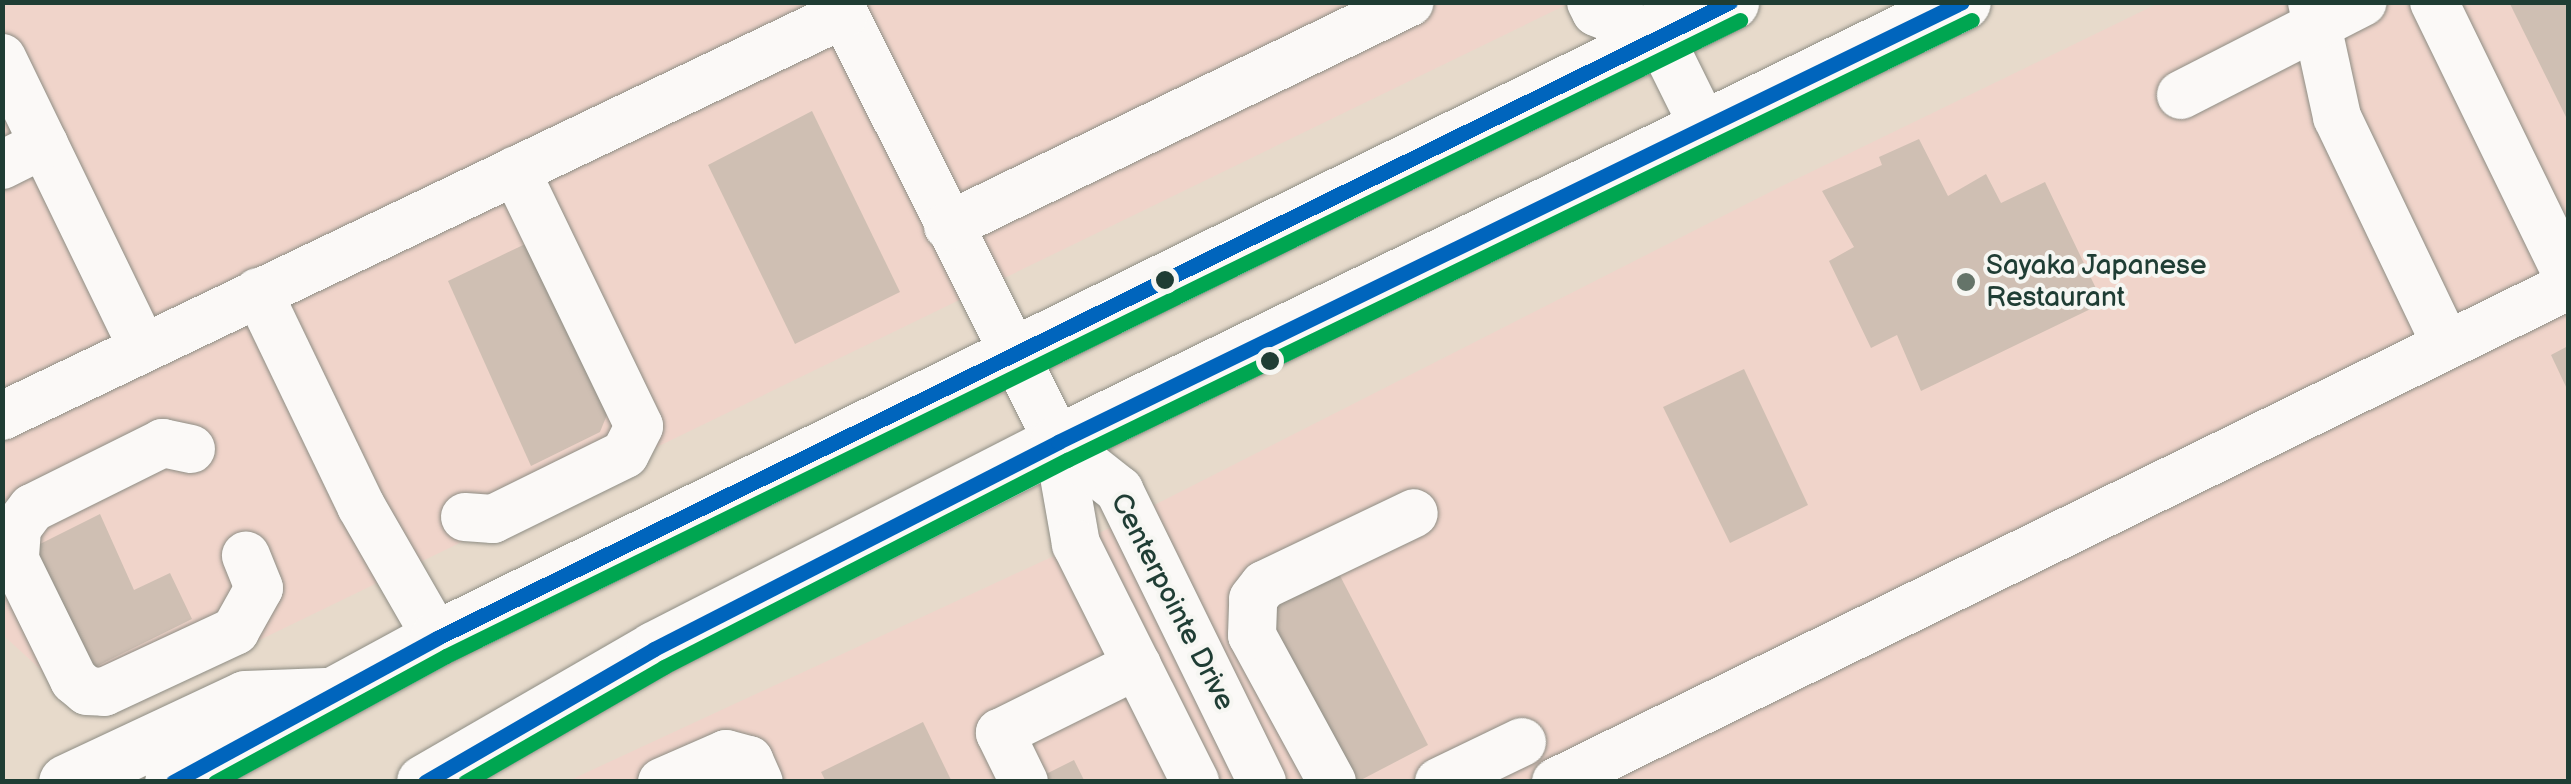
<!DOCTYPE html>
<html>
<head>
<meta charset="utf-8">
<style>
  body { margin:0 }
  #map { position:relative; width:2571px; height:784px; overflow:hidden; background:#e7dacb; font-family:"Balsamiq Sans",sans-serif }
  div>[style] { position:absolute }
  .built>* { inset:0; background:#f0d4ca }
  .building>* { inset:0; background:#cfbfb3 }
  .roads { filter:drop-shadow(0 0 2px #8e8d84) drop-shadow(0 0 2px #8e8d84) }
  .minor>* { height:48px; margin:-24px; padding:0 24px; transform-origin:24px; border-radius:24px; background:#fbf9f7 }
  .major>* { height:55px; margin:-27.5px; padding:0 27.5px; transform-origin:27.5px; border-radius:27.5px; background:#fbf9f7 }
  .bus-1>* { height:15px; margin:-7.5px; padding:0 7.5px; transform-origin:7.5px; border-radius:7.5px; background:#0065bd }
  .bus-2>* { height:15px; margin:-7.5px; padding:0 7.5px; transform-origin:7.5px; border-radius:7.5px; background:#00a651 }
  .dots>* { width:28px; height:28px; translate:-50% -50%; box-sizing:border-box; border:5px solid #f6f6f2; border-radius:50% }
  span { translate:-50% -50%; white-space:nowrap; text-align:center; line-height:1.15; -webkit-text-stroke:8px #f6f6f2; paint-order:stroke }
  .poi-label { font-size:28px; color:#1f3d34 }
  .left { translate:0 -50%; text-align:left }
  .street-label { font-size:28px; color:#1f3d34 }
  .frame { position:absolute; inset:0; border:5px solid #1f3d34; pointer-events:none }
</style>
</head>
<body>
<div id="map">
  <div class="built">
    <div style="clip-path:polygon(2px 3px,1570px 3px,120px 708px,85px 710px,3px 635px)"></div>
    <div style="clip-path:polygon(2159px 3px,2568px 3px,2568px 781px,566px 782px,1056px 555px,1780px 187px)"></div>
  </div>
  <div class="building">
    <div style="clip-path:polygon(2509px 2px,2568px 2px,2568px 121px)"></div>
    <div style="clip-path:polygon(812px 111px,900px 292px,795px 344px,708px 165px)"></div>
    <div style="clip-path:polygon(1919px 139px,1948px 196px,1986px 174px,2001px 203px,2045px 182px,2103px 303px,1921px 391px,1897px 335px,1871px 348px,1829px 261px,1854px 247px,1822px 191px,1882px 165px,1879px 157px)"></div>
    <div style="clip-path:polygon(542px 236px,617px 390px,600px 432px,531px 466px,448px 281px)"></div>
    <div style="clip-path:polygon(2568px 346px,2568px 391px,2551px 355px)"></div>
    <div style="clip-path:polygon(1744px 369px,1808px 505px,1730px 543px,1663px 407px)"></div>
    <div style="clip-path:polygon(100px 514px,134px 590px,170px 573px,192px 619px,87px 671px,30px 549px)"></div>
    <div style="clip-path:polygon(1337px 570px,1428px 745px,1357px 782px,1346px 782px,1259px 610px)"></div>
    <div style="clip-path:polygon(923px 722px,952px 782px,826px 782px,821px 772px)"></div>
    <div style="clip-path:polygon(1074px 760px,1085px 782px,1030px 782px)"></div>
  </div>
  <div class="roads">
    <div class="minor">
      <div style="left:838px;top:2px;width:492px;rotate:63.4deg"></div>
      <div style="left:1058px;top:442px;width:104px;rotate:80deg"></div>
      <div style="left:1076px;top:544px;width:266px;rotate:63.4deg"></div>
      <div style="left:1591px;top:2px;width:11px;rotate:63deg"></div>
      <div style="left:1596px;top:12px;width:69px;rotate:22.1deg"></div>
      <div style="left:1669px;top:2px;width:37px;rotate:104deg"></div>
      <div style="left:1660px;top:38px;width:104px;rotate:63.7deg"></div>
      <div style="left:2312px;top:2px;width:118px;rotate:77.7deg"></div>
      <div style="left:2337px;top:117px;width:253px;rotate:64.4deg"></div>
      <div style="left:2434px;top:2px;width:306px;rotate:64deg"></div>
      <div style="left:2px;top:58px;width:322px;rotate:64.1deg"></div>
      <div style="left:2181px;top:95px;width:204px;rotate:-27.1deg"></div>
      <div style="left:2px;top:165px;width:47px;rotate:-26.6deg"></div>
      <div style="left:948px;top:226px;width:513px;rotate:-25.87deg"></div>
      <div style="left:258px;top:292px;width:237px;rotate:64.3deg"></div>
      <div style="left:361px;top:506px;width:152px;rotate:60.1deg"></div>
      <div style="left:2px;top:416px;width:933px;rotate:-25.52deg"></div>
      <div style="left:1058px;top:442px;width:78px;rotate:38.2deg"></div>
      <div style="left:1119px;top:490px;width:325px;rotate:63.9deg"></div>
      <div style="left:191px;top:449px;width:29px;rotate:-168deg"></div>
      <div style="left:163px;top:443px;width:146px;rotate:153.6deg"></div>
      <div style="left:32px;top:508px;width:25px;rotate:127deg"></div>
      <div style="left:17px;top:528px;width:32px;rotate:94deg"></div>
      <div style="left:15px;top:560px;width:134px;rotate:63.8deg"></div>
      <div style="left:74px;top:680px;width:17px;rotate:40deg"></div>
      <div style="left:87px;top:691px;width:17px;rotate:3deg"></div>
      <div style="left:104px;top:692px;width:145px;rotate:-25deg"></div>
      <div style="left:235px;top:631px;width:49px;rotate:-60.8deg"></div>
      <div style="left:259px;top:588px;width:35px;rotate:-112deg"></div>
      <div style="left:465px;top:517px;width:28px;rotate:4deg"></div>
      <div style="left:493px;top:519px;width:147px;rotate:-26.2deg"></div>
      <div style="left:625px;top:454px;width:31px;rotate:-63deg"></div>
      <div style="left:639px;top:426px;width:284px;rotate:-115.8deg"></div>
      <div style="left:662px;top:782px;width:70px;rotate:-23.6deg"></div>
      <div style="left:726px;top:754px;width:24px;rotate:15deg"></div>
      <div style="left:749px;top:760px;width:24px;rotate:66deg"></div>
      <div style="left:1024px;top:782px;width:55px;rotate:-116.1deg"></div>
      <div style="left:1000px;top:733px;width:153px;rotate:-26.4deg"></div>
      <div style="left:1332px;top:782px;width:167px;rotate:-118.6deg"></div>
      <div style="left:1252px;top:635px;width:36px;rotate:-88deg"></div>
      <div style="left:1253px;top:599px;width:18px;rotate:-52deg"></div>
      <div style="left:1264px;top:585px;width:166px;rotate:-25.6deg"></div>
      <div style="left:1439px;top:782px;width:92px;rotate:-25.7deg"></div>
      <div style="left:1556px;top:782px;width:1127px;rotate:-26.11deg"></div>
    </div>
    <div class="major">
      <div style="left:66px;top:782px;width:198px;rotate:-25.1deg"></div>
      <div style="left:245px;top:698px;width:80px;rotate:-2.1deg"></div>
      <div style="left:172px;top:782px;width:302px;rotate:-28.5deg"></div>
      <div style="left:437px;top:638px;width:1442px;rotate:-26.17deg"></div>
      <div style="left:424px;top:782px;width:266px;rotate:-30deg"></div>
      <div style="left:654px;top:649px;width:454px;rotate:-27.1deg"></div>
      <div style="left:1058px;top:442px;width:1006px;rotate:-25.93deg"></div>
    </div>
  </div>
  <div class="bus-1">
    <div style="left:173px;top:782px;width:301px;rotate:-28.6deg"></div>
    <div style="left:437px;top:638px;width:1441px;rotate:-26.19deg"></div>
    <div style="left:425px;top:782px;width:265px;rotate:-30.1deg"></div>
    <div style="left:654px;top:649px;width:454px;rotate:-27.1deg"></div>
    <div style="left:1058px;top:442px;width:1005px;rotate:-25.95deg"></div>
  </div>
  <div class="bus-2">
    <div style="left:215px;top:782px;width:263px;rotate:-28.6deg"></div>
    <div style="left:446px;top:656px;width:1442px;rotate:-26.17deg"></div>
    <div style="left:465px;top:782px;width:230px;rotate:-30deg"></div>
    <div style="left:664px;top:667px;width:453px;rotate:-27.2deg"></div>
    <div style="left:1067px;top:460px;width:1006px;rotate:-25.93deg"></div>
  </div>
  <div class="dots">
    <div style="left:1165px;top:280px;background:#1f3d34"></div>
    <div style="left:1966px;top:282px;background:#657469"></div>
    <div style="left:1270px;top:361px;background:#1f3d34"></div>
  </div>
  <div class="poi-label">
    <span class="left" style="left:1986px;top:282px">Sayaka Japanese<br>Restaurant</span>
  </div>
  <div class="street-label">
    <span style="left:1172px;top:602px;rotate:63deg">Centerpointe Drive</span>
  </div>
  <div class="frame"></div>
</div>
</body>
</html>
